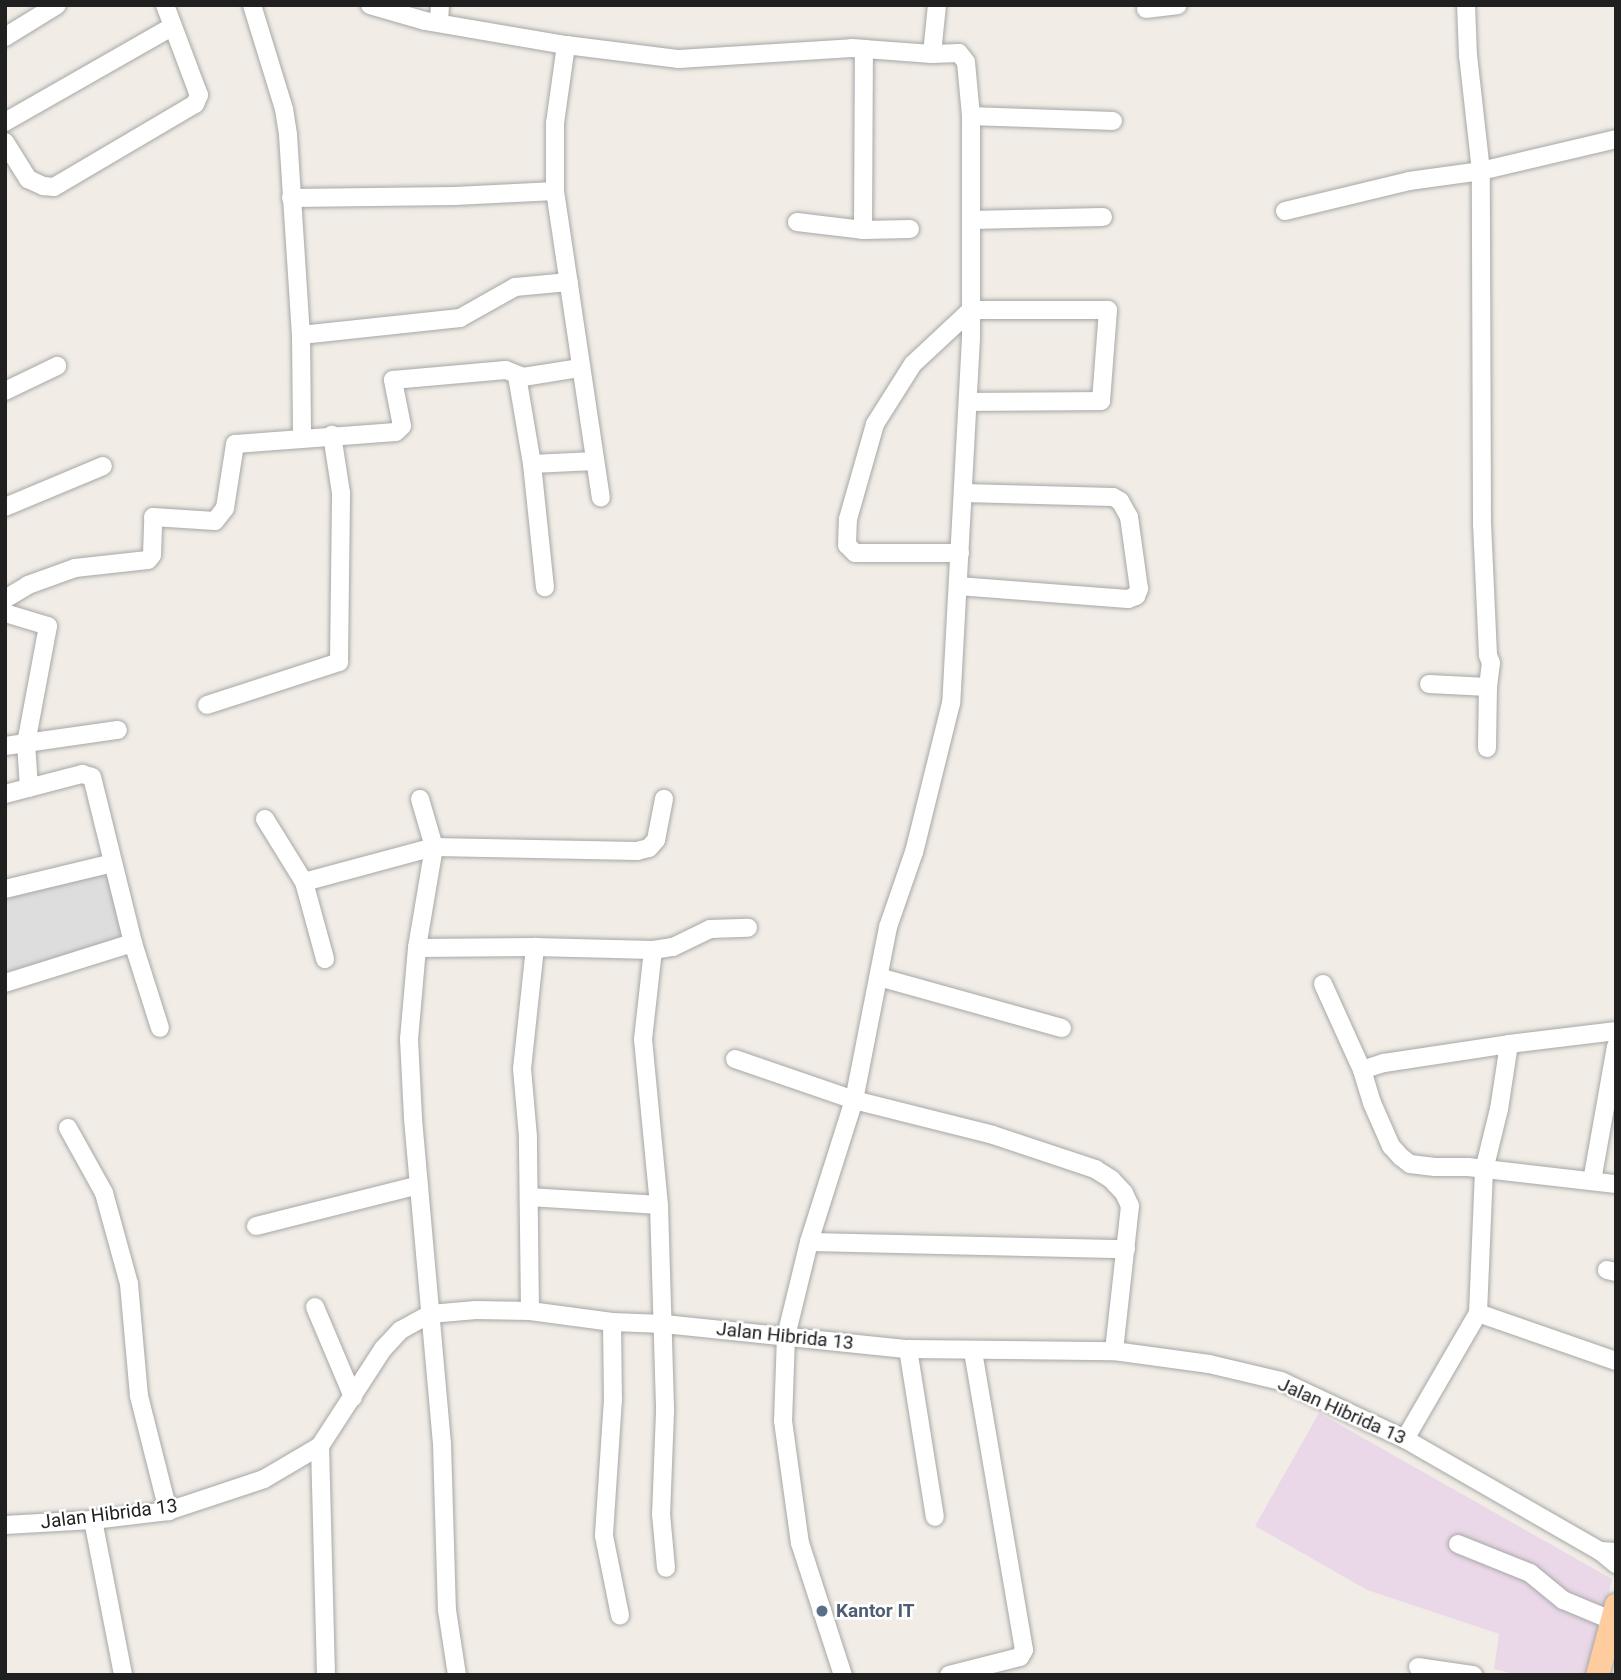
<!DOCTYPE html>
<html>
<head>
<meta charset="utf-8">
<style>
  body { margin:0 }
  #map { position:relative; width:1621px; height:1680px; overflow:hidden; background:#f1ede6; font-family:Roboto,sans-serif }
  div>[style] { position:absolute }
  .residential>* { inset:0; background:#dedddd }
  .industrial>* { inset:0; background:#ead8e8 }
  .roads { filter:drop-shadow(0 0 2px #a7a7a7) drop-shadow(0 0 2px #a7a7a7) }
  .minor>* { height:18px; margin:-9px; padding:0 9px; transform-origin:9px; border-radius:9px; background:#fff }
  .major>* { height:23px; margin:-11.5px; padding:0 11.5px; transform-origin:11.5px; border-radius:11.5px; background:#ffcd9d }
  .dots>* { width:19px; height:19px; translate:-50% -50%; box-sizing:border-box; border:4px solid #fff; border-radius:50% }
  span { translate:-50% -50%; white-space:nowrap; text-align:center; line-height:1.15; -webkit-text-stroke:5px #fff; paint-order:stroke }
  .street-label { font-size:19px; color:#202020 }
  .service-label { font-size:19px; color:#4e5e75; font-weight:700 }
  .left { translate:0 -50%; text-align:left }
  .frame { position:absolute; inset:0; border:7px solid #202020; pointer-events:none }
</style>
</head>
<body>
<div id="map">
  <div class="residential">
    <div style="clip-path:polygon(110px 874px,126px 941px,5px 972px,5px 896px)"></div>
  </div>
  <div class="industrial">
    <div style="clip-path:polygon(1319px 1413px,1612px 1579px,1590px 1675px,1519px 1675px,1494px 1669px,1499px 1634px,1367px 1590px,1255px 1526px)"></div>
  </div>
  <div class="roads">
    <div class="minor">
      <div style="left:252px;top:5px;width:109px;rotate:72.9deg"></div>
      <div style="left:284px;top:109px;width:26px;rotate:81deg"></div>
      <div style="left:288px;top:135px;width:200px;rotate:86.3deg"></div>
      <div style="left:301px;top:335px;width:102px;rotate:89.4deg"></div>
      <div style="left:370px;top:5px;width:57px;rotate:16.2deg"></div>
      <div style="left:425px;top:21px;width:143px;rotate:9.7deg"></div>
      <div style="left:566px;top:45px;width:114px;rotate:7.1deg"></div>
      <div style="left:679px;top:59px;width:173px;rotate:-3.6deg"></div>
      <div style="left:852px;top:48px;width:80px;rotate:4.3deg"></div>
      <div style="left:932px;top:54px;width:27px;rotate:-2deg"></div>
      <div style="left:959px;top:53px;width:11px;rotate:52deg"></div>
      <div style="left:966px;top:62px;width:54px;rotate:84.7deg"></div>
      <div style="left:971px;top:116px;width:222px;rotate:90deg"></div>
      <div style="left:971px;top:338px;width:366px;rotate:93.1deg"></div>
      <div style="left:951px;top:703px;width:154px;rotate:103.9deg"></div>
      <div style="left:914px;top:852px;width:79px;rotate:109.1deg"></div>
      <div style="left:888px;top:927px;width:176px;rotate:101.1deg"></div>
      <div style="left:854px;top:1100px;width:149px;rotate:107.6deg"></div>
      <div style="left:809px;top:1242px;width:97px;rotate:103.7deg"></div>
      <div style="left:786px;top:1336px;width:85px;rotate:92deg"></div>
      <div style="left:783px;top:1421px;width:123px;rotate:82.1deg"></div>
      <div style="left:800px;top:1543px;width:139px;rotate:72deg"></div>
      <div style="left:1146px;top:9px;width:32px;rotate:-7deg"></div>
      <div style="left:439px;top:23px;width:18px;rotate:-87deg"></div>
      <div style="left:5px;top:37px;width:61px;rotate:-31.6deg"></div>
      <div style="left:566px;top:45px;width:79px;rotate:98deg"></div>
      <div style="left:555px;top:123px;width:68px;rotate:90deg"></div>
      <div style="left:555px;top:191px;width:310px;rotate:81.5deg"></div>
      <div style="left:932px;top:54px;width:49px;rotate:-84.2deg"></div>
      <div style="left:971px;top:116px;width:142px;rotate:2deg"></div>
      <div style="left:5px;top:122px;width:193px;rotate:-29.7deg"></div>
      <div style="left:5px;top:142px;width:44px;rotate:58.1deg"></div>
      <div style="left:28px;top:179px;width:17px;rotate:25deg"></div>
      <div style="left:43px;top:186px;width:11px;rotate:5deg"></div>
      <div style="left:54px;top:187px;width:164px;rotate:-30.5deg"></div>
      <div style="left:195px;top:104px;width:10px;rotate:-66deg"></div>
      <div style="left:199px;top:95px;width:5px;rotate:-112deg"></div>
      <div style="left:197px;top:90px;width:91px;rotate:-110.6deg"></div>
      <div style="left:291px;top:198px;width:164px;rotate:-0.7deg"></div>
      <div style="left:455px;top:196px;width:100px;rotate:-2.9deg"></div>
      <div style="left:1285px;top:211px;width:128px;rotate:-13.6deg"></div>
      <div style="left:1409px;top:181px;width:73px;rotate:-7.9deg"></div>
      <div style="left:1481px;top:171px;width:139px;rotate:-13.3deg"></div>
      <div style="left:971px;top:220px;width:132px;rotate:-1.3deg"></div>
      <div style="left:797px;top:222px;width:66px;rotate:6.9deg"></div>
      <div style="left:863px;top:230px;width:47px;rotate:-1.2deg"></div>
      <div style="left:863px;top:230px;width:181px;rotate:-89.7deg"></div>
      <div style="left:301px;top:335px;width:160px;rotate:-6.1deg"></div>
      <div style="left:460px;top:318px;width:63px;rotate:-29.4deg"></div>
      <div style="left:515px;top:287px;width:54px;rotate:-5.3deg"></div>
      <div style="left:517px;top:376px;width:89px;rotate:80.3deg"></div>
      <div style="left:532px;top:464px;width:124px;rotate:84deg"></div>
      <div style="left:5px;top:391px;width:58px;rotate:-25.7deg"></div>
      <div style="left:532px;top:464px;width:63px;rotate:-2.7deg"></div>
      <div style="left:5px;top:507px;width:106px;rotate:-22.7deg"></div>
      <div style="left:960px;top:553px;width:105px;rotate:180deg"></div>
      <div style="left:855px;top:553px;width:11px;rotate:-135deg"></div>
      <div style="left:847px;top:545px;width:26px;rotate:-88deg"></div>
      <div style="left:848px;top:519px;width:99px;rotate:-74.1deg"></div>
      <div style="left:875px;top:424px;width:71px;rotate:-57.7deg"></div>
      <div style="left:913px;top:364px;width:79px;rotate:-43deg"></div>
      <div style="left:971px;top:310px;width:137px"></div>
      <div style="left:1108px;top:310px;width:91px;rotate:94.4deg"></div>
      <div style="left:1101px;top:401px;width:133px;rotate:179.6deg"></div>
      <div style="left:958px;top:586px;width:170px;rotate:4.4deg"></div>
      <div style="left:1128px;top:599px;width:9px;rotate:-21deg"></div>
      <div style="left:1136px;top:596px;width:8px;rotate:-67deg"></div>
      <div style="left:1139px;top:589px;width:73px;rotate:-97.9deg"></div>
      <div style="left:1129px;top:517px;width:18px;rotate:-119deg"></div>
      <div style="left:1120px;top:501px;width:8px;rotate:-150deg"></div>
      <div style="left:1113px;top:497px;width:150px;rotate:-178.5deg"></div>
      <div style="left:5px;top:599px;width:27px;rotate:-31deg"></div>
      <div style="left:28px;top:585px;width:50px;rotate:-19.9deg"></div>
      <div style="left:75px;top:568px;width:73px;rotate:-6.3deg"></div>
      <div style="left:148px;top:560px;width:6px;rotate:-51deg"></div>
      <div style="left:152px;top:555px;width:38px;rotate:-88deg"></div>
      <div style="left:153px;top:517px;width:62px;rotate:3.7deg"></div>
      <div style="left:215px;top:521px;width:16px;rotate:-52deg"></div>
      <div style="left:225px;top:508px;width:65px;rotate:-81.1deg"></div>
      <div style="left:235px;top:444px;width:161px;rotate:-4.3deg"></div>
      <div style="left:396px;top:432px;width:8px;rotate:-45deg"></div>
      <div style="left:402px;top:426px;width:47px;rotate:-101.1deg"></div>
      <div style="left:393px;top:380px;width:113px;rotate:-5.1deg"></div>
      <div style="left:506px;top:370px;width:18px;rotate:22deg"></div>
      <div style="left:523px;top:377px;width:58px;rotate:-9deg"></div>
      <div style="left:5px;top:613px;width:45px;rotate:16.8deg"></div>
      <div style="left:48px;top:626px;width:119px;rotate:100.6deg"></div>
      <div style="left:26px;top:743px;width:45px;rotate:86.2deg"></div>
      <div style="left:1429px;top:684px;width:59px;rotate:2.9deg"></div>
      <div style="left:1488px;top:687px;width:24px;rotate:-83deg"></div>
      <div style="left:1491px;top:663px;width:9px;rotate:-111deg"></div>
      <div style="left:1488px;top:655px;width:130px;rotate:-92.6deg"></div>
      <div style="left:1482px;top:525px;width:354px;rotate:-90.2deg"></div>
      <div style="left:1481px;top:171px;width:116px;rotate:-96.4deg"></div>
      <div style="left:1468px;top:56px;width:51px;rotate:-92.2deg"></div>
      <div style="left:207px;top:705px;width:139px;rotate:-18deg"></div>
      <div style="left:339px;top:662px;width:169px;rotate:-89.3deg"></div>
      <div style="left:341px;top:493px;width:59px;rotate:-98.8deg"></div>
      <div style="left:5px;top:746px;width:114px;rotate:-8.1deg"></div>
      <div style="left:1487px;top:748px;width:61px;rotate:-89.1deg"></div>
      <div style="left:5px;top:794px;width:80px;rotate:-14.6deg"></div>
      <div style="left:82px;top:774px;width:10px;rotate:17deg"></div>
      <div style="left:92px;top:777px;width:171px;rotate:76.1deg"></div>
      <div style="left:420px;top:799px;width:50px;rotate:73.7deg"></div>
      <div style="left:434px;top:847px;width:102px;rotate:99.6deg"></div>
      <div style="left:417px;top:948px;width:91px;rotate:95deg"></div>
      <div style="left:409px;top:1039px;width:80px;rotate:87.1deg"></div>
      <div style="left:413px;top:1119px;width:326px;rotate:84.9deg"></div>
      <div style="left:442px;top:1444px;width:166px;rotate:88.3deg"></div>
      <div style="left:447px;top:1610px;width:66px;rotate:81.3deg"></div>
      <div style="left:265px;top:819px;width:74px;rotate:58.2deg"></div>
      <div style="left:304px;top:882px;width:80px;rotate:74.7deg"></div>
      <div style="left:304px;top:882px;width:135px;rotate:-15.1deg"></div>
      <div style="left:434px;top:847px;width:203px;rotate:1.1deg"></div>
      <div style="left:637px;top:851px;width:12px;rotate:-14deg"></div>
      <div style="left:649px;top:848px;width:11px;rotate:-49deg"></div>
      <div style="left:656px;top:840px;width:42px;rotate:-79deg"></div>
      <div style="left:5px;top:889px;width:111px;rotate:-13.5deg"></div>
      <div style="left:417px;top:948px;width:118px;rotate:-0.5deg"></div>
      <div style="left:535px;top:947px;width:118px;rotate:1.5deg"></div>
      <div style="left:653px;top:950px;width:20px;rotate:-9deg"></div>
      <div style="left:673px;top:947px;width:41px;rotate:-25.9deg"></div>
      <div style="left:710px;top:929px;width:38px;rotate:-2deg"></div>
      <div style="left:653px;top:950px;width:90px;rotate:96.4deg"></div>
      <div style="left:643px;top:1039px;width:167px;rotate:84.5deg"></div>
      <div style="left:659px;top:1205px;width:207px;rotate:88.3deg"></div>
      <div style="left:665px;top:1412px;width:102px;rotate:92.2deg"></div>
      <div style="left:661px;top:1514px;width:54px;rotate:84.7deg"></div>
      <div style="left:879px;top:977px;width:190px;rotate:15.6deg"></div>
      <div style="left:5px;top:983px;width:134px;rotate:-17.4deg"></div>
      <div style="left:133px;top:943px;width:89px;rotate:72.4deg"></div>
      <div style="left:1323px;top:984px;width:94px;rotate:65.6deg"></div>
      <div style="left:1362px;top:1070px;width:34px;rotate:73deg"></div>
      <div style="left:1372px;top:1103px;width:47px;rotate:66.2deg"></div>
      <div style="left:1391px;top:1146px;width:15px;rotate:48deg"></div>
      <div style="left:1401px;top:1157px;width:11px;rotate:38deg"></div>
      <div style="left:1410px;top:1164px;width:25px;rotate:7deg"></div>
      <div style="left:1435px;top:1167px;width:33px"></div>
      <div style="left:1468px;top:1167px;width:149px;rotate:6.6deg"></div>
      <div style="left:1509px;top:1044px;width:66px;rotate:98.7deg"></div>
      <div style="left:1499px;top:1109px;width:63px;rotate:103.8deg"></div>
      <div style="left:1484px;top:1170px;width:143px;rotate:92.4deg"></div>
      <div style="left:1478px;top:1313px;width:146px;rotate:19.2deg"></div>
      <div style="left:735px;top:1059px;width:126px;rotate:19deg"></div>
      <div style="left:854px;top:1100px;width:143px;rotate:14.1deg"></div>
      <div style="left:993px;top:1135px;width:108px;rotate:18.4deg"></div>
      <div style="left:1095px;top:1169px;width:19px;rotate:32deg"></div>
      <div style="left:1111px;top:1179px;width:19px;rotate:47deg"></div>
      <div style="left:1124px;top:1193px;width:14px;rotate:65deg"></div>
      <div style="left:1130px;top:1206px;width:146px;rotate:96.3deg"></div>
      <div style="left:1362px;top:1070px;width:23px;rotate:-18deg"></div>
      <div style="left:1384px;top:1063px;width:126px;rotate:-8.6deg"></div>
      <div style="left:1509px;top:1044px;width:108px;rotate:-6.9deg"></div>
      <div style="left:68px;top:1128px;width:74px;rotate:61deg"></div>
      <div style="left:104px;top:1193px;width:94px;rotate:74.6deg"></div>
      <div style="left:129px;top:1284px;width:112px;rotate:84.9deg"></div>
      <div style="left:139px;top:1396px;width:119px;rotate:75.8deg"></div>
      <div style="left:1592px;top:1181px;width:137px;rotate:-79.9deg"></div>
      <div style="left:529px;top:1197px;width:130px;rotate:3.5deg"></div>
      <div style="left:256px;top:1226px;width:168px;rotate:-14.1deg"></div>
      <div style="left:809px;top:1242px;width:317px;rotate:1.3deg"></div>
      <div style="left:1607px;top:1270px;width:9px;rotate:13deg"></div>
      <div style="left:315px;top:1307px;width:98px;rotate:67.1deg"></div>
      <div style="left:530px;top:1311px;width:174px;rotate:-90.7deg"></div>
      <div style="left:528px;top:1137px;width:68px;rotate:-95deg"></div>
      <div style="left:522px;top:1069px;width:123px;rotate:-83.9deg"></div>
      <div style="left:612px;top:1322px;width:77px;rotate:89.3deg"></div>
      <div style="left:613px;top:1399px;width:137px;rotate:93.8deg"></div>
      <div style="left:604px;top:1536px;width:81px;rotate:78.6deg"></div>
      <div style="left:908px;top:1349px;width:170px;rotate:80.9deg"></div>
      <div style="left:1405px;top:1439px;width:146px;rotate:-59.9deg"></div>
      <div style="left:320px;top:1446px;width:229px;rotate:88.5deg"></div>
      <div style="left:93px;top:1520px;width:158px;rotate:79deg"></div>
      <div style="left:5px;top:1525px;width:88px;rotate:-3.3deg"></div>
      <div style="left:93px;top:1520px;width:76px;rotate:-6.8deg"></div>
      <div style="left:168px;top:1511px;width:101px;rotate:-18.4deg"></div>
      <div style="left:264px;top:1479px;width:65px;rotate:-30.5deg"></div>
      <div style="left:320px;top:1446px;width:116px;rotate:-57deg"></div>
      <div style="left:383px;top:1349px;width:26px;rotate:-47deg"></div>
      <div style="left:401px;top:1330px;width:33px;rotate:-29deg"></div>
      <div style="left:430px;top:1314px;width:46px;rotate:-5deg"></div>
      <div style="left:476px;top:1310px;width:54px;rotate:1.1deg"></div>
      <div style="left:530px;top:1311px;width:83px;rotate:7.6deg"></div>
      <div style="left:612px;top:1322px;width:52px;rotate:2.2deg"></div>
      <div style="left:664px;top:1324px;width:245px;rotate:5.9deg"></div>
      <div style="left:908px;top:1349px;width:206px;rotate:0.6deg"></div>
      <div style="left:1114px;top:1351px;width:96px;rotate:7.8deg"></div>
      <div style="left:1209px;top:1364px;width:74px;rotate:13.3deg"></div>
      <div style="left:1281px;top:1381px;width:137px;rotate:25.1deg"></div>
      <div style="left:1405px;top:1439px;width:225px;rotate:29.9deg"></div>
      <div style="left:1458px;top:1544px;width:78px;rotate:21.9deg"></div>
      <div style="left:1530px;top:1573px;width:43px;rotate:39.3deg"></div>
      <div style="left:1563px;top:1600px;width:52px;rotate:22.6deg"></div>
      <div style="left:1616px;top:1552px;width:16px;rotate:-176deg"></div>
      <div style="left:1600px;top:1551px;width:21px;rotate:39deg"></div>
      <div style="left:1418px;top:1667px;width:56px;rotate:8.3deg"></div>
      <div style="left:949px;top:1675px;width:73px;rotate:-14.2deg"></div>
      <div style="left:1020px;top:1657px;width:8px;rotate:-60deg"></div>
      <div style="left:1024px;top:1650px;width:303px;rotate:-99.7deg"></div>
    </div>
    <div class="major">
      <div style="left:1597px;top:1675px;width:73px;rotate:-75deg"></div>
    </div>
  </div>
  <div class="dots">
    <div style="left:822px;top:1611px;background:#5c6f8a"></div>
  </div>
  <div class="street-label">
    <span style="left:785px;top:1336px;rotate:6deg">Jalan Hibrida 13</span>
    <span style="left:1342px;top:1411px;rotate:24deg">Jalan Hibrida 13</span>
    <span style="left:109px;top:1514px;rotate:-7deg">Jalan Hibrida 13</span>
  </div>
  <div class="service-label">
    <span class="left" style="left:836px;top:1611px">Kantor IT</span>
  </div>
  <div class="frame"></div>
</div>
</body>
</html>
